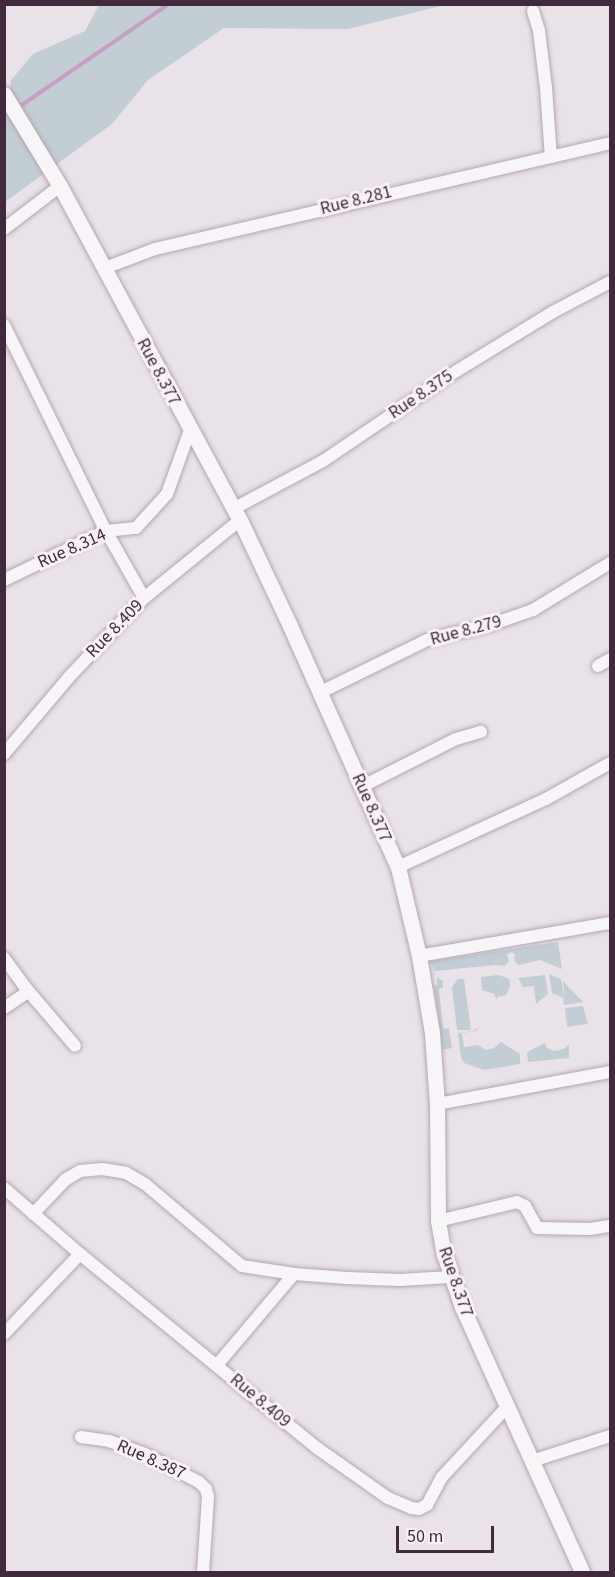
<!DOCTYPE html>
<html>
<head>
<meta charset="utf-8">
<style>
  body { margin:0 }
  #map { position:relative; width:615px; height:1577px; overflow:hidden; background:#eae2e9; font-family:"Source Sans 3",sans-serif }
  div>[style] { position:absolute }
  .green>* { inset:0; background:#c3ced4 }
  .stream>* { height:4px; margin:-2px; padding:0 2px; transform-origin:2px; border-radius:2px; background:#c99ec5 }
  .roads { filter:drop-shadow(0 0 2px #b4a7b2) drop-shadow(0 0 2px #b4a7b2) }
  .minor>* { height:12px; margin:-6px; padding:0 6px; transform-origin:6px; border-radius:6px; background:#f8f5f8 }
  .tertiary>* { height:15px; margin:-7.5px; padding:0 7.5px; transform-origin:7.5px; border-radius:7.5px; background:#f8f5f8 }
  span { translate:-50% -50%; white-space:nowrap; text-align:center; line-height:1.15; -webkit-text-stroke:6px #f8f2f7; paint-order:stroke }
  .street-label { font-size:18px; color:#422a3d }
  .frame { position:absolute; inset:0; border:6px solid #422a3d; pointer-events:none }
  .scale { position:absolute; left:396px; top:1526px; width:98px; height:27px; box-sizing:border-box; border:3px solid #422a3d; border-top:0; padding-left:8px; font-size:18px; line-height:21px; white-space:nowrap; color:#422a3d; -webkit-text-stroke:4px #f8f2f7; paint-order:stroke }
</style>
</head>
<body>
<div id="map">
  <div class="green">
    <div style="clip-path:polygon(99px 5px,445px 5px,348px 29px,224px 28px,148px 80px,112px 124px,5px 202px,5px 98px,10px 94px,11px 80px,33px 54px,85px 31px)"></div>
    <div style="clip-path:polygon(558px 942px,562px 969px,540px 960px,518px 965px,514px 960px,515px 954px,511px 952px,507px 955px,509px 961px,505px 966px,495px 965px,435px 971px,432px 965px,431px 961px)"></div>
    <div style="clip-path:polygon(549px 974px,561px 979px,565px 1001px,563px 981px,583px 1002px,564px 1005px,563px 998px,552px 993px)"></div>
    <div style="clip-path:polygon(499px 975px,509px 979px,510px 986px,506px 995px,497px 997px,497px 1000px,494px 994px,482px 990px,481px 977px)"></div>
    <div style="clip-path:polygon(545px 975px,548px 994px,536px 1004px,534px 986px,523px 987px,518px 978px)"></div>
    <div style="clip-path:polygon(437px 977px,443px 981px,443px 988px,439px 989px,443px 1029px,449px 1028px,452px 1048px,443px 1050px,434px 986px,437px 985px)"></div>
    <div style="clip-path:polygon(458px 979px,464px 979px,471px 1030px,457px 1030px,452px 987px)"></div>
    <div style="clip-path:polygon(583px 1006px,588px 1024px,567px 1027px,565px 1008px)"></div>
    <div style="clip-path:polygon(481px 1026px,476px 1031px,462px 1033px,464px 1047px,478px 1045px,486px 1050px,494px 1048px,501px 1042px,520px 1054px,520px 1064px,484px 1070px,464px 1063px,461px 1058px,458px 1033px,473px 1031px)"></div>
    <div style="clip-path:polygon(545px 1043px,547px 1048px,554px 1051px,564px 1049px,569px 1044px,569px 1058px,528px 1062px,527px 1052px)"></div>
  </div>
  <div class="stream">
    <div style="left:16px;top:109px;width:186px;rotate:-34.5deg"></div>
  </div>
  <div class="roads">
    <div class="minor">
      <div style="left:533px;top:11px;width:21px;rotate:73deg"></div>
      <div style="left:539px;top:31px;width:57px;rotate:83deg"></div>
      <div style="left:546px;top:88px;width:69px;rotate:85.9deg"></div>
      <div style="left:4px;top:229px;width:71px;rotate:-37.5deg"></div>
      <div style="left:105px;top:268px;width:53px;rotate:-20.8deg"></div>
      <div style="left:155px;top:249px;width:467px;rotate:-13.1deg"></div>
      <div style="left:4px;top:325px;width:230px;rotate:63.7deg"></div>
      <div style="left:106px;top:531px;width:77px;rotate:60.4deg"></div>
      <div style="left:233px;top:509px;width:102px;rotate:-28.1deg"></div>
      <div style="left:323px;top:461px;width:153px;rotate:-34.1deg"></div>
      <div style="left:450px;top:375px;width:121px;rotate:-31.5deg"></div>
      <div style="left:553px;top:312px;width:64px;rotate:-27.8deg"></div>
      <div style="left:4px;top:580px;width:113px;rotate:-25.7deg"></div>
      <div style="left:106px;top:531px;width:30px;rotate:-6deg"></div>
      <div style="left:136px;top:528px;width:46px;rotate:-47.6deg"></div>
      <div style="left:167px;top:494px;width:68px;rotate:-70.2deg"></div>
      <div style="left:598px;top:666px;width:14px;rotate:-30deg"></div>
      <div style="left:319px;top:693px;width:120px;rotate:-26.1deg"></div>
      <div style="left:427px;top:640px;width:65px;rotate:-13.4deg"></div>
      <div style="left:490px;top:625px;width:46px;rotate:-19.2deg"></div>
      <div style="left:533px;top:610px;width:90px;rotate:-31.4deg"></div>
      <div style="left:4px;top:754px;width:101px;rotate:-49.8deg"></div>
      <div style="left:69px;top:677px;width:109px;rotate:-46.5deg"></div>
      <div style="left:144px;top:598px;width:124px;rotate:-39.1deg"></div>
      <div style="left:361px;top:787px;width:106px;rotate:-26.8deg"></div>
      <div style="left:456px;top:739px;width:26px;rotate:-16deg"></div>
      <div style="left:398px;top:867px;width:163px;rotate:-24.7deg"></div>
      <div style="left:546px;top:799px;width:73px;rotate:-29.4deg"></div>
      <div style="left:419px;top:956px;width:194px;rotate:-9.8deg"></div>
      <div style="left:4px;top:958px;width:36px;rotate:54deg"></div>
      <div style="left:25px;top:987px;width:77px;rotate:49.7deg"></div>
      <div style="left:4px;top:1008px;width:29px;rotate:-34deg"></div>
      <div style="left:437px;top:1104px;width:176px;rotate:-10.5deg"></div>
      <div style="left:4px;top:1188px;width:101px;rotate:41deg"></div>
      <div style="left:80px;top:1254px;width:306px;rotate:39.3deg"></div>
      <div style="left:317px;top:1448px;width:87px;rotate:35.2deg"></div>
      <div style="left:388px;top:1498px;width:25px;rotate:23deg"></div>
      <div style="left:411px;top:1508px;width:8px;rotate:7deg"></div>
      <div style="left:419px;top:1509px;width:9px;rotate:-27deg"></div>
      <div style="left:427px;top:1505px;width:32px;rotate:-62deg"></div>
      <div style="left:442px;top:1477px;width:97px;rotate:-47.1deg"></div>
      <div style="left:33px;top:1214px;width:47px;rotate:-46.7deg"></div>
      <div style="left:65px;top:1180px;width:17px;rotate:-31deg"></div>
      <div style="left:80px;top:1171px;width:22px;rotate:-5deg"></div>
      <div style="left:102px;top:1169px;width:24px;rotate:9deg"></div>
      <div style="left:126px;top:1173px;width:22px;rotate:30deg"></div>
      <div style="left:145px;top:1184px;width:127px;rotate:40.2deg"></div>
      <div style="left:242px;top:1266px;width:53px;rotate:8.7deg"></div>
      <div style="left:294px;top:1274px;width:53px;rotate:4.3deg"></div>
      <div style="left:347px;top:1278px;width:53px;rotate:2.2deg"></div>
      <div style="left:400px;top:1280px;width:50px;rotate:-3.4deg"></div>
      <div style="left:438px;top:1221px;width:81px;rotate:-13.5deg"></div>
      <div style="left:517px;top:1202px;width:9px;rotate:27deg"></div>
      <div style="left:525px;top:1206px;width:25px;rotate:61deg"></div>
      <div style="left:537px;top:1228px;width:53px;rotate:1.1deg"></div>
      <div style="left:590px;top:1229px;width:20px;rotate:-9deg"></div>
      <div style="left:4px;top:1334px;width:110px;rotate:-46.5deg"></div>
      <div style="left:217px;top:1365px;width:119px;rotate:-49.8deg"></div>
      <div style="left:81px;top:1437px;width:28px;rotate:8deg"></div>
      <div style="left:109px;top:1441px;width:38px;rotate:20deg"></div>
      <div style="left:145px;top:1454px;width:61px;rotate:27.4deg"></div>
      <div style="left:199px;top:1482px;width:10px;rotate:45deg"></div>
      <div style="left:206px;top:1489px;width:8px;rotate:76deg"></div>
      <div style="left:208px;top:1497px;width:75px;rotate:93.8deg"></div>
      <div style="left:532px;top:1461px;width:82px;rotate:-17.8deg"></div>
    </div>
    <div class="tertiary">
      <div style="left:4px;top:94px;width:108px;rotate:58.7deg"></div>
      <div style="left:60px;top:186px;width:379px;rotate:61.7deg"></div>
      <div style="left:240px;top:520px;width:117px;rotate:64.7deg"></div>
      <div style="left:290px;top:626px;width:264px;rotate:65.9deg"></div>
      <div style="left:398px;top:867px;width:91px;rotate:76.7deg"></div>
      <div style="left:419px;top:956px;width:78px;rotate:80.4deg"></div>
      <div style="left:432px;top:1033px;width:71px;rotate:86deg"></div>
      <div style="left:437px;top:1104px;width:117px;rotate:89.5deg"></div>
      <div style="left:438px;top:1221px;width:34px;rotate:80deg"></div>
      <div style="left:444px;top:1254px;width:56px;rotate:71.2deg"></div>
      <div style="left:462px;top:1307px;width:291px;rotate:65.6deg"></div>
    </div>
  </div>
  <div class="street-label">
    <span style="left:356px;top:201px;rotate:-14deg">Rue 8.281</span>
    <span style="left:158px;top:372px;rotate:62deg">Rue 8.377</span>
    <span style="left:421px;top:395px;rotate:-34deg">Rue 8.375</span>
    <span style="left:72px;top:549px;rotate:-24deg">Rue 8.314</span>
    <span style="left:115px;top:629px;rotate:-46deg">Rue 8.409</span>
    <span style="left:466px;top:631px;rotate:-15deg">Rue 8.279</span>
    <span style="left:371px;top:808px;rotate:66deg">Rue 8.377</span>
    <span style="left:455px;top:1282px;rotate:71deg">Rue 8.377</span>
    <span style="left:260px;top:1401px;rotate:40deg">Rue 8.409</span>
    <span style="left:151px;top:1460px;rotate:24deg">Rue 8.387</span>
  </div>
  <div class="frame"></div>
  <div class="scale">50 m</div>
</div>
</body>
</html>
